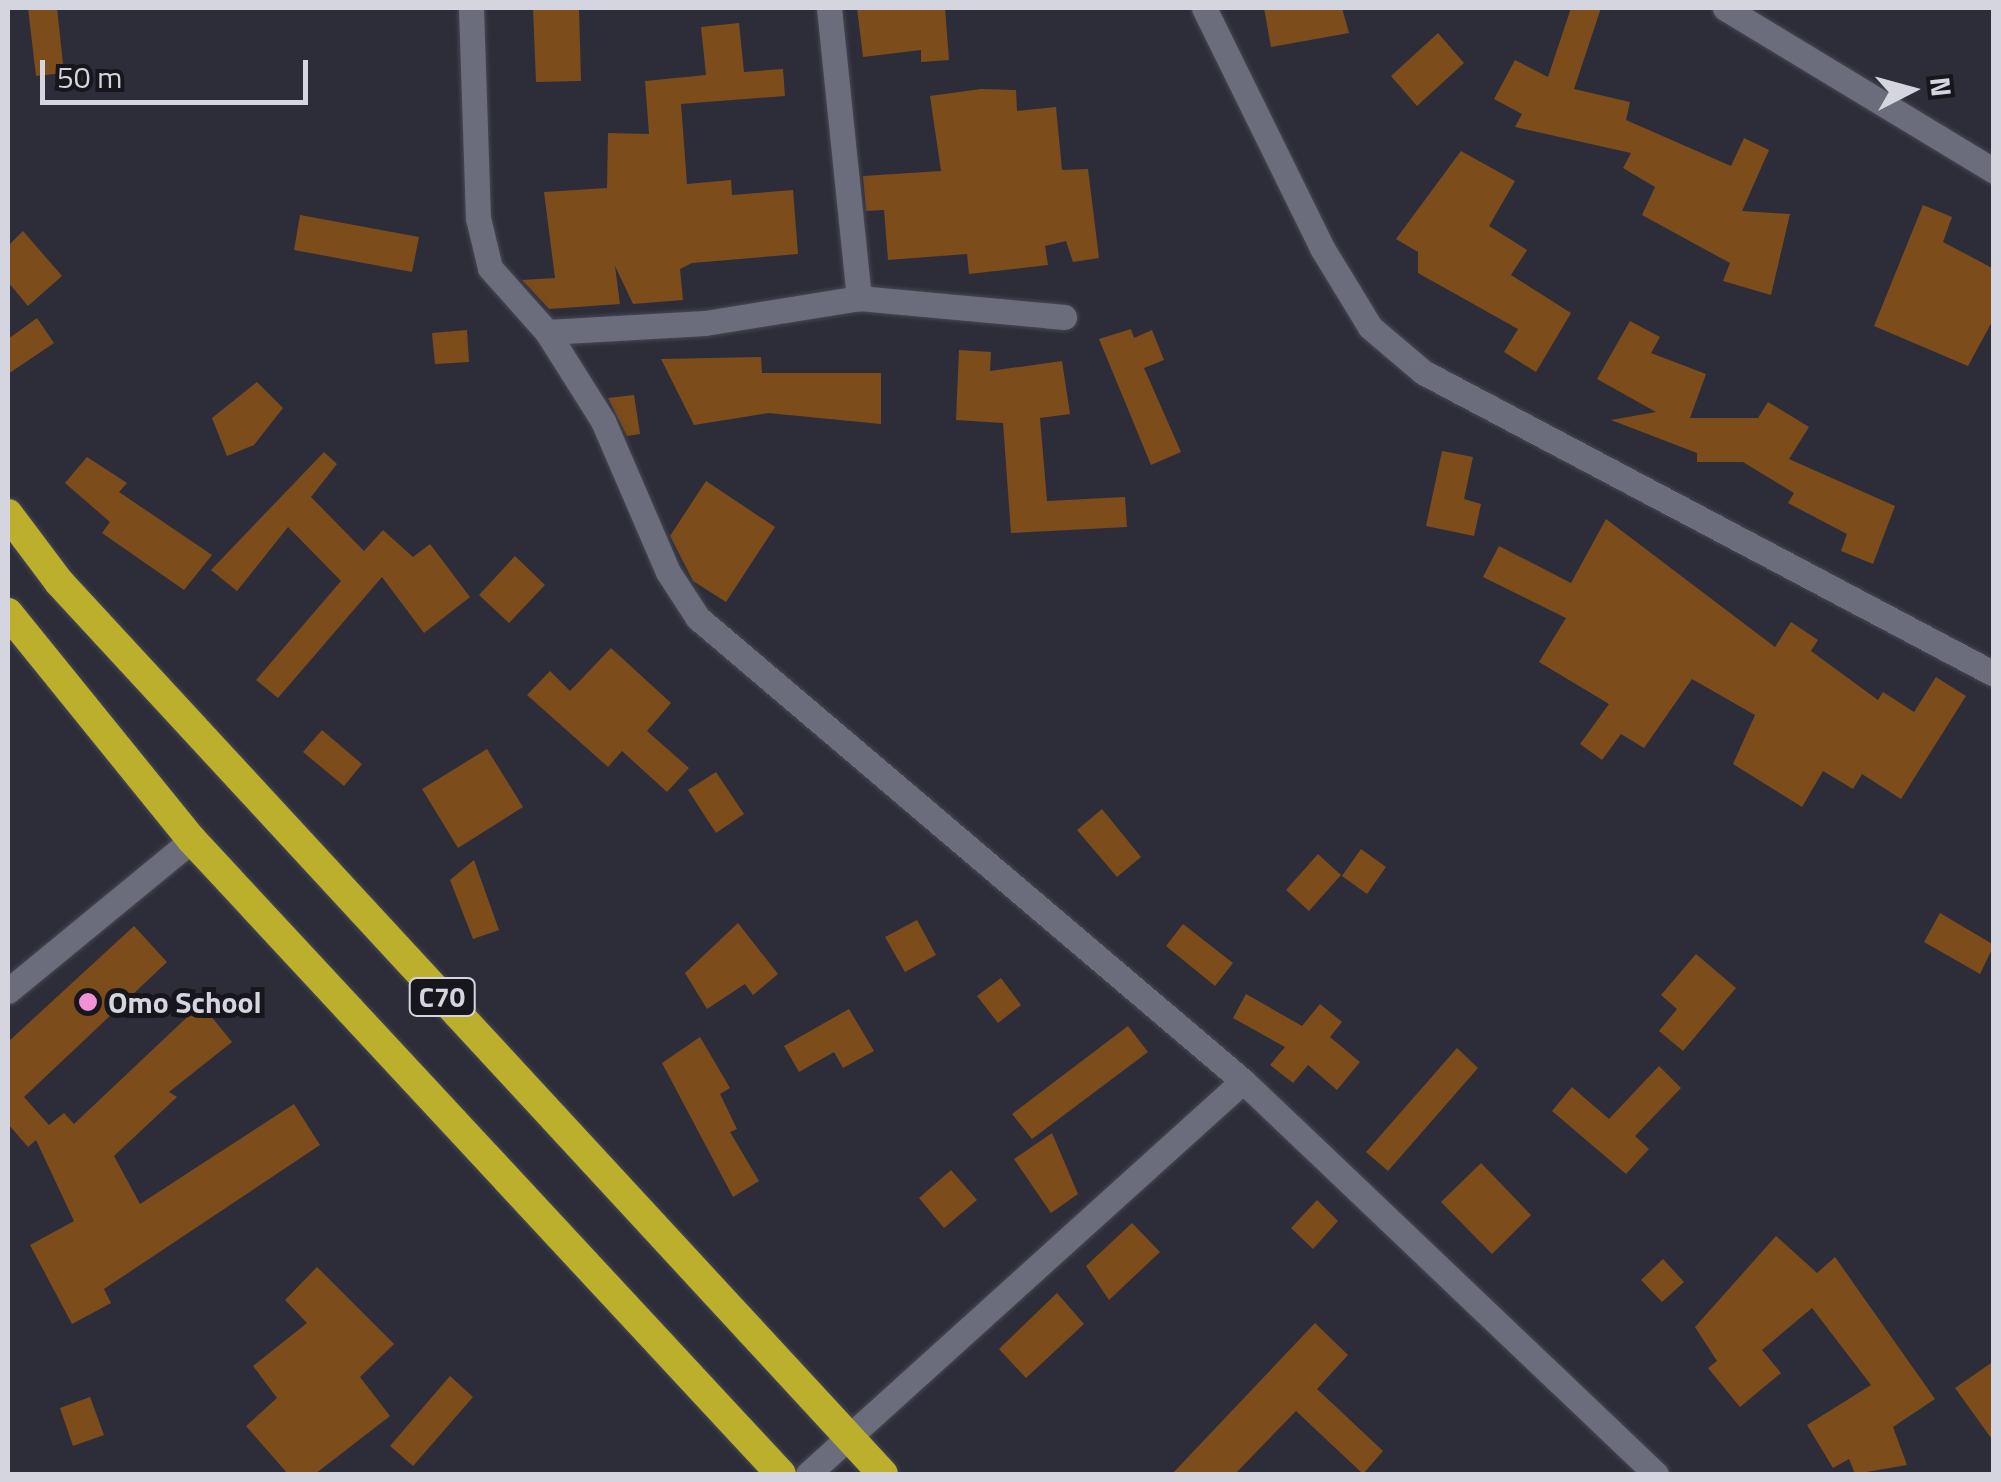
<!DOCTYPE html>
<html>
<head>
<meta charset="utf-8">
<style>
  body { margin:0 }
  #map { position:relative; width:2001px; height:1482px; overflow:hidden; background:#2d2d3a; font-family:"Titillium Web",sans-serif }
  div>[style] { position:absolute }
  .building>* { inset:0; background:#7c4c1b }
  .roads { filter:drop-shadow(0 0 2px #474852) drop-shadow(0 0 2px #474852) }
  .street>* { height:25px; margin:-12.5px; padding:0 12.5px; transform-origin:12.5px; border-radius:12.5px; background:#6c6d7c }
  .highway>* { height:30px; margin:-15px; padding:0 15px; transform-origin:15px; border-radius:15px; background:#bbaf2c }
  .dots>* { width:28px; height:28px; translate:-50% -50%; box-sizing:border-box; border:5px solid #16161c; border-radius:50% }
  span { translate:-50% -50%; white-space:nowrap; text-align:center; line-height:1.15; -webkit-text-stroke:10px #16161c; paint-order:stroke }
  .shield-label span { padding:2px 8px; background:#16161c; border:2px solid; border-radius:8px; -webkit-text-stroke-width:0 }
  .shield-label { font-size:28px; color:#d4d5de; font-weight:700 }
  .poi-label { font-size:30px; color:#d4d5de; font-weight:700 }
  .left { translate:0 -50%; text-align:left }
  .frame { position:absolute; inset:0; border:10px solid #d4d5de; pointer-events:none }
  .north { position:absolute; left:1861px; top:40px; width:100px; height:100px; -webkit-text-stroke:8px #16161c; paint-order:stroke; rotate:84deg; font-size:28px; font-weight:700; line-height:40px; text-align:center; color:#d4d5de }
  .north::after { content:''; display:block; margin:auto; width:35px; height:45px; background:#d4d5de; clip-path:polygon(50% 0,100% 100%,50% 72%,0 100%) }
  .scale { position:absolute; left:40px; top:60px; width:268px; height:45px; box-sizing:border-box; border:5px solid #d4d5de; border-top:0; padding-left:12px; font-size:30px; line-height:35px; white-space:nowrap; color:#d4d5de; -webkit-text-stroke:8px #16161c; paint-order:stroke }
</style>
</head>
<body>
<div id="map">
  <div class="building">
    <div style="clip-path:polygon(28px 8px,57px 8px,64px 73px,36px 76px)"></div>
    <div style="clip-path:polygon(533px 8px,579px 8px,581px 81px,536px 82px)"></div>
    <div style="clip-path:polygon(857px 8px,945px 8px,949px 60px,921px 62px,921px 50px,863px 57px)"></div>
    <div style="clip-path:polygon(1264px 8px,1342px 8px,1349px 33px,1271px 47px)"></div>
    <div style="clip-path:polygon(1571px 8px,1601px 8px,1574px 89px,1630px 102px,1626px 120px,1731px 166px,1744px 138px,1769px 150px,1742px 211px,1790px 214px,1771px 295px,1723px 281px,1730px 263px,1642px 215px,1655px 187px,1623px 168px,1631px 153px,1515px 127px,1522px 114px,1494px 99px,1515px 60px,1548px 77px)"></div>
    <div style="clip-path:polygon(739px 23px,744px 72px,783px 69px,785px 96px,681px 104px,687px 184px,731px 180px,732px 195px,793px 190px,798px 254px,692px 263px,680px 269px,683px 300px,633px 304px,615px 266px,620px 304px,549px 309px,522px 280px,555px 278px,544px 192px,607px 188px,608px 133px,649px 134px,645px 81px,706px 75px,701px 27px)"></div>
    <div style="clip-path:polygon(1438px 33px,1464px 63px,1417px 106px,1391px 76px)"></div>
    <div style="clip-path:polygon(981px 89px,1016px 90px,1017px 111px,1056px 107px,1062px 170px,1088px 169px,1099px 258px,1073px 262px,1066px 241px,1045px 246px,1048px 265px,969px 274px,967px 254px,888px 260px,884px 210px,866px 211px,863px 176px,941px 171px,930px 96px)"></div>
    <div style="clip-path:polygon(1461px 151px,1515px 181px,1489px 226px,1527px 250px,1511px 275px,1571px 313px,1536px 372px,1504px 352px,1518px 329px,1418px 273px,1418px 252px,1396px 239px)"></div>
    <div style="clip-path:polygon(1923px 205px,1952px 217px,1943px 242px,1994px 269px,1994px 318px,1968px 366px,1874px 326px)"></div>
    <div style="clip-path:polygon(300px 215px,419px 237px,412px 272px,294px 250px)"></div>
    <div style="clip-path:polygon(23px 231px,62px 276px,28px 306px,8px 282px,8px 246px)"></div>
    <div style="clip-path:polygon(37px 318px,54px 343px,8px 374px,8px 339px)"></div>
    <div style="clip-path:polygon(1630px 321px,1660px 337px,1651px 353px,1706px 374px,1690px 418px,1758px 418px,1768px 402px,1809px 427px,1789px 459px,1895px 506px,1873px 564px,1841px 551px,1847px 534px,1788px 503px,1794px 493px,1743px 462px,1697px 462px,1697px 453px,1611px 420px,1656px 412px,1597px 379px)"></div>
    <div style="clip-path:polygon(1131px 329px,1134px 338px,1152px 330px,1164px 360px,1144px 368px,1181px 452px,1151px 465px,1099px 339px)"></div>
    <div style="clip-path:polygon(467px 330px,469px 362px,435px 364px,432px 333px)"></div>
    <div style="clip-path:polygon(959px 350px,991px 352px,990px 371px,1062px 361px,1070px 414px,1040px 418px,1047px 501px,1125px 497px,1127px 527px,1011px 533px,1003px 423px,956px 420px)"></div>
    <div style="clip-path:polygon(761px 357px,762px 373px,881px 373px,881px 424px,768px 413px,694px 425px,661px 359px)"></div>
    <div style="clip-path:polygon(257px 382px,283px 408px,254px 445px,227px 456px,212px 418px)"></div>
    <div style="clip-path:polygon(634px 395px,640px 434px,627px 436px,608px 398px)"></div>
    <div style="clip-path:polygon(1442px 451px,1473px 457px,1464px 499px,1481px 504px,1474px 536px,1426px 526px)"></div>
    <div style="clip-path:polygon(324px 452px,337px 464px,311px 497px,364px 551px,383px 530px,413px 557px,430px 544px,470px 597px,424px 633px,382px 577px,278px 698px,256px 680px,341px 581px,288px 527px,237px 591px,211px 570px)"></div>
    <div style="clip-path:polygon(87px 457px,127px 483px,119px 492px,212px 555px,184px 590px,102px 533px,110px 522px,65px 483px)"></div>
    <div style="clip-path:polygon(706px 481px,775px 527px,726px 602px,693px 581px,670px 536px)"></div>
    <div style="clip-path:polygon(1606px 519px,1775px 647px,1791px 622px,1818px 640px,1811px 651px,1878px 700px,1883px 692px,1914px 712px,1936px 677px,1966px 696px,1901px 799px,1862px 774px,1853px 789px,1823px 771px,1802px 807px,1733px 764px,1755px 715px,1692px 679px,1644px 748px,1621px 734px,1602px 760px,1580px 744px,1609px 704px,1539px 662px,1566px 618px,1483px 577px,1499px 546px,1571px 583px)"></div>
    <div style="clip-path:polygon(515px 556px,545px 585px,509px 623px,479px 595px)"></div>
    <div style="clip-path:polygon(611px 648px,671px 703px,647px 731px,689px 768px,667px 792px,622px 751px,608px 767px,527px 695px,550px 671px,570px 691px)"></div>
    <div style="clip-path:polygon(322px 730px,362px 764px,344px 786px,303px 752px)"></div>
    <div style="clip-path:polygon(487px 749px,523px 807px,458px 848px,422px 789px)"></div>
    <div style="clip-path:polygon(716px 772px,744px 814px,716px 833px,688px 790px)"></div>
    <div style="clip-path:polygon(1102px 809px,1141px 857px,1117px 877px,1077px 830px)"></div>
    <div style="clip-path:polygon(1361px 849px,1386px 867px,1367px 894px,1342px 876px)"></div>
    <div style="clip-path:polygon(1318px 854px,1341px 875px,1309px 911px,1286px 890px)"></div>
    <div style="clip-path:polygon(474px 860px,499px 930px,473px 939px,450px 880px)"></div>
    <div style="clip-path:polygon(1940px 913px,1994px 945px,1980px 974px,1924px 942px)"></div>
    <div style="clip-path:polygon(917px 920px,936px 955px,905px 972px,885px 937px)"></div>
    <div style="clip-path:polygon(738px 923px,778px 974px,753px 995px,745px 984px,707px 1009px,685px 973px)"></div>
    <div style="clip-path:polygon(1183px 924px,1233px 963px,1215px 986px,1166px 946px)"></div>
    <div style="clip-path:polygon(134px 926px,167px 962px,24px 1097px,49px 1125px,64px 1113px,74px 1124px,201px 1004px,232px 1042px,169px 1092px,177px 1097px,114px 1156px,140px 1204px,294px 1104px,320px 1145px,104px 1289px,111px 1303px,72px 1324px,30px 1245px,74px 1221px,36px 1140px,28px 1147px,8px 1124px,8px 1042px)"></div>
    <div style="clip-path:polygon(1696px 954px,1736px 988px,1683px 1051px,1659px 1031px,1677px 1009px,1661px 995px)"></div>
    <div style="clip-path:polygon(1001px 978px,1021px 1005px,998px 1023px,977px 996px)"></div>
    <div style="clip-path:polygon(1246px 994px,1302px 1026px,1320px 1004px,1342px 1022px,1330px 1037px,1360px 1062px,1337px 1090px,1308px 1065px,1293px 1083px,1270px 1065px,1285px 1047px,1233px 1018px)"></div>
    <div style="clip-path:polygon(849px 1009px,874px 1051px,843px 1068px,834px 1052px,799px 1072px,784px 1046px)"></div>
    <div style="clip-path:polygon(1128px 1026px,1148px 1052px,1032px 1139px,1012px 1114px)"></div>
    <div style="clip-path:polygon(700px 1037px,730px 1088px,720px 1094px,737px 1129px,730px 1132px,759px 1181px,733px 1197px,662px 1063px)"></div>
    <div style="clip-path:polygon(1457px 1048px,1478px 1068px,1388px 1171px,1366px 1152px)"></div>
    <div style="clip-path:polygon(1659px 1066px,1681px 1088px,1635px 1136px,1649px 1149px,1626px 1174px,1552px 1111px,1572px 1087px,1609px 1119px)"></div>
    <div style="clip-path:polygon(1052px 1133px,1078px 1194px,1051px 1213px,1014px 1159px)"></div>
    <div style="clip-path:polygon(1481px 1163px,1531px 1215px,1492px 1254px,1441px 1202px)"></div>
    <div style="clip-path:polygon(951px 1170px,977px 1200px,944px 1228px,919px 1198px)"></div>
    <div style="clip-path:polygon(1317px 1200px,1338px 1221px,1313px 1249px,1291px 1228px)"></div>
    <div style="clip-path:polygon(1132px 1223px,1160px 1252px,1109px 1300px,1086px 1266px)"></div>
    <div style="clip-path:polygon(1776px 1236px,1817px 1273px,1835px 1257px,1935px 1399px,1893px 1427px,1907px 1465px,1855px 1474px,1849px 1459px,1833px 1468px,1807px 1425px,1871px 1385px,1812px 1308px,1762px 1350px,1781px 1373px,1740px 1407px,1708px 1368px,1717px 1361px,1695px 1327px)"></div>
    <div style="clip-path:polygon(1663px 1259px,1684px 1282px,1662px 1302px,1641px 1280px)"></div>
    <div style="clip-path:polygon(317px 1267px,394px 1344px,360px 1377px,390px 1416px,315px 1474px,288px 1474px,246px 1426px,277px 1398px,253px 1366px,307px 1323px,285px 1300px)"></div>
    <div style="clip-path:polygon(1057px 1293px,1084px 1324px,1026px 1378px,999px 1349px)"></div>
    <div style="clip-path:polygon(1315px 1323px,1348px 1355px,1317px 1389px,1383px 1451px,1363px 1474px,1296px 1411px,1235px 1474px,1172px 1474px)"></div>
    <div style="clip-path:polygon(1994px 1361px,1994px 1442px,1955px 1388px)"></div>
    <div style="clip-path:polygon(450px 1376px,473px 1397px,413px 1466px,390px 1446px)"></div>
    <div style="clip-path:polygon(90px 1397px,104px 1435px,73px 1446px,60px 1408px)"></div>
  </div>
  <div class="roads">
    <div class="street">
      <div style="left:471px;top:8px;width:210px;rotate:88.1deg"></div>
      <div style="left:478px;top:218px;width:51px;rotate:76.5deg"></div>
      <div style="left:490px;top:268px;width:86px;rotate:48.3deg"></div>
      <div style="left:547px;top:332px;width:105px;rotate:57.8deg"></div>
      <div style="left:603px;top:421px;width:164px;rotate:66.7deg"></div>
      <div style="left:668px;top:572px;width:55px;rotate:56.9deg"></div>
      <div style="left:698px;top:618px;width:715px;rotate:40.35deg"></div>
      <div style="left:1243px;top:1081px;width:570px;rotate:43.58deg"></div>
      <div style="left:829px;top:8px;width:292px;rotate:84.1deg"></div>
      <div style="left:1204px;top:8px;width:267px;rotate:63.8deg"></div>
      <div style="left:1322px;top:248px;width:92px;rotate:58.7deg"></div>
      <div style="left:1370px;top:327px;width:70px;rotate:40.3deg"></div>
      <div style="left:1423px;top:372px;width:646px;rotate:27.87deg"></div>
      <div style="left:1725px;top:8px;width:315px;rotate:31.2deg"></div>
      <div style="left:547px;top:332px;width:158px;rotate:-3.3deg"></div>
      <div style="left:705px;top:323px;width:156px;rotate:-9.2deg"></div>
      <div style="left:859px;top:298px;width:206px;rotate:5.3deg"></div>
      <div style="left:8px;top:991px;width:238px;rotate:-39.4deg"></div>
      <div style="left:808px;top:1474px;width:586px;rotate:-42.1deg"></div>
    </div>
    <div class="highway">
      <div style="left:8px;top:514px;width:85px;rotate:53.1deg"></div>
      <div style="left:59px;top:582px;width:1214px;rotate:47.27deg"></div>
      <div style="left:8px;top:613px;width:292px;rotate:51deg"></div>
      <div style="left:192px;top:840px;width:865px;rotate:47.11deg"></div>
    </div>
  </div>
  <div class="dots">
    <div style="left:88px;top:1002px;background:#f291d6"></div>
  </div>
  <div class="shield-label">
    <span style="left:442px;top:997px">C70</span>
  </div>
  <div class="poi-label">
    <span class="left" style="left:108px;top:1002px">Omo School</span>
  </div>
  <div class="frame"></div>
  <div class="north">N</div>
  <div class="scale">50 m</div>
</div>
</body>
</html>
